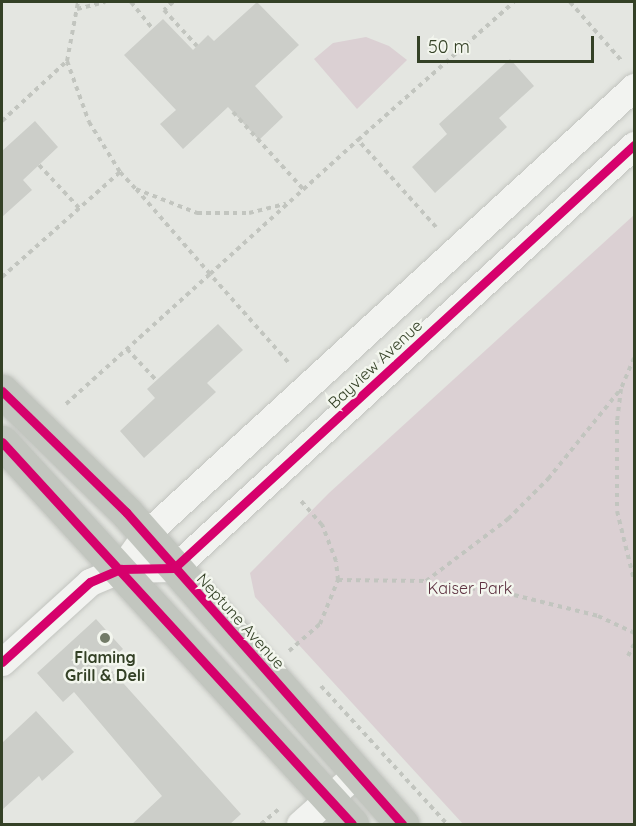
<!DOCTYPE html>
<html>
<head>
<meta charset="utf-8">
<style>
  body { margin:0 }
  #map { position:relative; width:636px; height:826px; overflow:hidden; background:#e4e6e1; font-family:Quicksand,sans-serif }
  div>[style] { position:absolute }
  .green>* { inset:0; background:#dbd0d3 }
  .building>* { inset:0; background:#cccec9 }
  .path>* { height:4px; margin-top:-2px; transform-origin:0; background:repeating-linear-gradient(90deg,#c2c5bf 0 4.5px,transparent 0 9px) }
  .roads { filter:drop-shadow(0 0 2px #c2c4bf) drop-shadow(0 0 2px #c2c4bf) }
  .street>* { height:27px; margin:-13.5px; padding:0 13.5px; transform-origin:13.5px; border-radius:13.5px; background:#f2f3f0 }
  .secondary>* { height:33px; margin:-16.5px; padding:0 16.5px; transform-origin:16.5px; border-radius:16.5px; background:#c2c6bf }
  .cycleway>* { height:9px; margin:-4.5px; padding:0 4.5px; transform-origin:4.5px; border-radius:4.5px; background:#d6006c }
  .dots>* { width:16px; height:16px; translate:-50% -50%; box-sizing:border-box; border:3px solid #f3f6ee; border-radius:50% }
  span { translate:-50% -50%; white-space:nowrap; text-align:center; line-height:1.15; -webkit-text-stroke:5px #f3f6ee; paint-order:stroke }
  .street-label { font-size:16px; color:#344126 }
  .park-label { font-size:16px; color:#5e3241 }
  .poi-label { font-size:16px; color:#344126; font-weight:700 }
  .frame { position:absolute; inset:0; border:3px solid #344126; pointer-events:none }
  .scale { position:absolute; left:417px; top:36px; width:177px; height:27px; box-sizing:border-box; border:3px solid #344126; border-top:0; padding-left:8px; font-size:18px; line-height:21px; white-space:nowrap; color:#344126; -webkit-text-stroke:4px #f3f6ee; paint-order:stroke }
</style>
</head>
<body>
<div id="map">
  <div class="green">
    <div style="clip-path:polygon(366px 37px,389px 46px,407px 60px,357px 109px,314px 59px,333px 43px)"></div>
    <div style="clip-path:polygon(634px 215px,634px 824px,463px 824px,255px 597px,250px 573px,329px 493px)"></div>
  </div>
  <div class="building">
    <div style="clip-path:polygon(257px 2px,299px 45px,255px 86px,283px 117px,259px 140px,228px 107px,183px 149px,160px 124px,176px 110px,124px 55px,163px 19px,193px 50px,208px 35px,214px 41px)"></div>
    <div style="clip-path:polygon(510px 59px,534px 86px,499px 118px,507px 127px,435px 193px,412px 167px,447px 134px,439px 124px)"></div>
    <div style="clip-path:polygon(35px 121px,58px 147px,23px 180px,32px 190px,2px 217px,2px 151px)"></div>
    <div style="clip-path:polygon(218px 324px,243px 350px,207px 383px,216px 392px,144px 458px,120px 431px,155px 398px,147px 389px)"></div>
    <div style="clip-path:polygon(96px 619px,123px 649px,106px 664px,241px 814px,229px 825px,131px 825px,162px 796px,74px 692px,63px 702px,37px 673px)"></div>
    <div style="clip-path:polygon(36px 711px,74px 752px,42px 781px,39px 776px,2px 810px,2px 743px)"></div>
  </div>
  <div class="path">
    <div style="left:131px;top:2px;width:35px;rotate:51deg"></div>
    <div style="left:173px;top:2px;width:12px;rotate:138deg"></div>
    <div style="left:164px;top:10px;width:49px;rotate:47.5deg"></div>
    <div style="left:570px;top:2px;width:77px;rotate:48.7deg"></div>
    <div style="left:77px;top:9px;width:29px;rotate:-14deg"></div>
    <div style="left:67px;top:61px;width:60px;rotate:-79.4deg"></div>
    <div style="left:233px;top:112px;width:104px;rotate:47.7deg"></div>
    <div style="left:2px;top:121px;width:88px;rotate:-42.7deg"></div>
    <div style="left:67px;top:61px;width:65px;rotate:70.2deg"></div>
    <div style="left:89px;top:122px;width:59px;rotate:58.2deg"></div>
    <div style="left:39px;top:165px;width:59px;rotate:47.1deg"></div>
    <div style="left:436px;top:227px;width:117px;rotate:-131.9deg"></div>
    <div style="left:358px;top:140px;width:208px;rotate:-41.5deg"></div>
    <div style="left:2px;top:277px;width:158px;rotate:-41.7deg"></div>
    <div style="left:120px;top:172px;width:23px;rotate:47deg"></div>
    <div style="left:127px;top:349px;width:42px;rotate:46.9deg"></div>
    <div style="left:634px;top:358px;width:34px;rotate:113deg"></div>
    <div style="left:621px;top:389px;width:32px;rotate:97deg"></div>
    <div style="left:617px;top:421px;width:90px;rotate:90deg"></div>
    <div style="left:617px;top:511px;width:71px;rotate:76.2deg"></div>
    <div style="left:288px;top:362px;width:118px;rotate:-131.6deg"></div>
    <div style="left:210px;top:274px;width:200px;rotate:-42.2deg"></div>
    <div style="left:66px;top:404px;width:194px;rotate:-42.1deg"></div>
    <div style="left:210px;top:274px;width:113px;rotate:-131deg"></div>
    <div style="left:136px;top:189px;width:66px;rotate:21.5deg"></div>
    <div style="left:197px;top:213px;width:52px"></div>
    <div style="left:249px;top:213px;width:38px;rotate:-14deg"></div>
    <div style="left:338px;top:580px;width:88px;rotate:0.7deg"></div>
    <div style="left:426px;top:581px;width:89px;rotate:9deg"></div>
    <div style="left:514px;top:595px;width:87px;rotate:14deg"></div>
    <div style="left:598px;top:616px;width:40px;rotate:25deg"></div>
    <div style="left:426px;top:581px;width:103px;rotate:-37.1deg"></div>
    <div style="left:508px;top:519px;width:57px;rotate:-45deg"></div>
    <div style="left:548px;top:479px;width:116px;rotate:-51deg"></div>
    <div style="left:289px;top:651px;width:41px;rotate:-41.1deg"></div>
    <div style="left:320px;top:624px;width:48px;rotate:-67.8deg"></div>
    <div style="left:338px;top:580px;width:19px;rotate:-96deg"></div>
    <div style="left:336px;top:561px;width:39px;rotate:-111deg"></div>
    <div style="left:322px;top:525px;width:32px;rotate:-131deg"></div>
    <div style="left:628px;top:656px;width:13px;rotate:-63deg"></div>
    <div style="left:321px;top:686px;width:187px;rotate:47.6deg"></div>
    <div style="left:261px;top:824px;width:25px;rotate:-40deg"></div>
  </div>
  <div class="roads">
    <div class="street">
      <div style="left:121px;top:569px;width:43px;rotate:-54.5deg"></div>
      <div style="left:146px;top:534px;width:662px;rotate:-42.49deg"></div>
      <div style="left:2px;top:662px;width:119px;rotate:-42.3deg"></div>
      <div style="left:90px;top:582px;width:34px;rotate:-23deg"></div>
      <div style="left:121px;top:569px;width:53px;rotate:-1.1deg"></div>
      <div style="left:174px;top:568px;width:625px;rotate:-42.6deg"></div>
      <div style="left:300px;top:824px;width:75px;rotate:-41.8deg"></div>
    </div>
    <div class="secondary">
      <div style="left:2px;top:391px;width:173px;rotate:44.3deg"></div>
      <div style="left:126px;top:512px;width:417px;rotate:48.5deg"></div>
      <div style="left:2px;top:442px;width:518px;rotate:47.5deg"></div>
    </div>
  </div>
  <div class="cycleway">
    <div style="left:2px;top:391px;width:173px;rotate:44.3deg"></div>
    <div style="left:126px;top:512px;width:417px;rotate:48.5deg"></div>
    <div style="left:2px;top:442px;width:518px;rotate:47.5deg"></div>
    <div style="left:2px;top:662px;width:119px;rotate:-42.3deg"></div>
    <div style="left:90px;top:582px;width:34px;rotate:-23deg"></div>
    <div style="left:121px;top:569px;width:53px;rotate:-1.1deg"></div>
    <div style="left:174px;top:568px;width:625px;rotate:-42.6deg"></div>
  </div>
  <div class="dots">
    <div style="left:105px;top:638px;background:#727b67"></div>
  </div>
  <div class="street-label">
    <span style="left:375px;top:364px;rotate:-43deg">Bayview Avenue</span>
    <span style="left:241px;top:621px;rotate:48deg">Neptune Avenue</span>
  </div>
  <div class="park-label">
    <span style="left:470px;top:588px">Kaiser Park</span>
  </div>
  <div class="poi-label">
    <span style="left:105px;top:666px">Flaming<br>Grill &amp; Deli</span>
  </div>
  <div class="frame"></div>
  <div class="scale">50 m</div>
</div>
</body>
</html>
